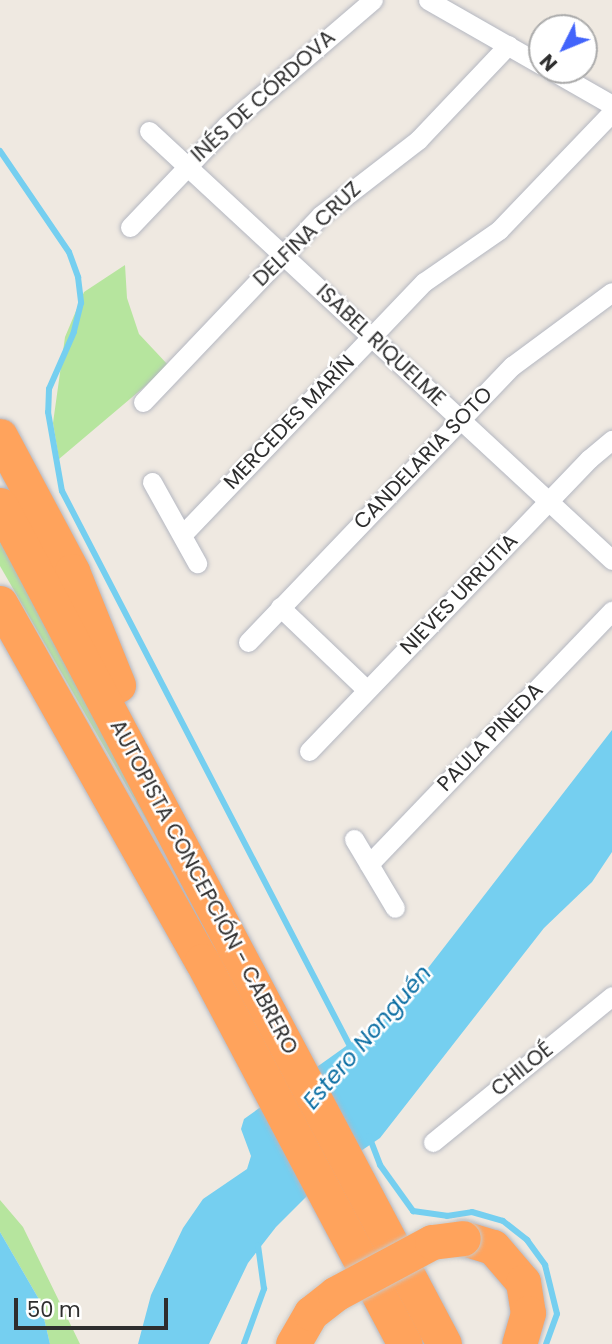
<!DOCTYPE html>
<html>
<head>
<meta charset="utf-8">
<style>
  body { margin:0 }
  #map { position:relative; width:612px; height:1344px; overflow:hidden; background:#efe9e1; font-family:Poppins,sans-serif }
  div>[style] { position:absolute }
  .green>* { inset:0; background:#b6e59e }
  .water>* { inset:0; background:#75cff0 }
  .stream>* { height:6px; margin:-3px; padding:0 3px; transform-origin:3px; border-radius:3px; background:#75cff0 }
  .roads { filter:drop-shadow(0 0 2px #b4b7c1) drop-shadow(0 0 2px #b4b7c1) }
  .street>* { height:19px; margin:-9.5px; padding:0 9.5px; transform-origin:9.5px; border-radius:9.5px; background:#fff }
  .highway>* { height:35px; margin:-17.5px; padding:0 17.5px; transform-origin:17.5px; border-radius:17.5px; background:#ffa35c }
  .bridges { filter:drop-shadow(0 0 2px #c9c9c9) drop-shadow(0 0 2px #c9c9c9) }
  .highway-bridge>* { height:35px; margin:-17.5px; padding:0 17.5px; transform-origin:17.5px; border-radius:17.5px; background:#ffa35c }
  span { translate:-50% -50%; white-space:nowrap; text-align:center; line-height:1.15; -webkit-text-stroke:5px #fff; paint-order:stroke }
  .street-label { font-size:21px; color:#2e2e2e }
  .water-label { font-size:23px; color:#0d6fa3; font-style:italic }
  .north { position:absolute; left:528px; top:14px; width:70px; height:70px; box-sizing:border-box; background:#fff; border:2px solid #ababab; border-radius:50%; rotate:227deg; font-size:19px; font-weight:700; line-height:28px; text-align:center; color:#2e2e2e }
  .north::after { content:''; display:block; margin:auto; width:24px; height:32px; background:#4264fb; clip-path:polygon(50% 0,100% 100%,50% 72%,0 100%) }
  .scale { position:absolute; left:14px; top:1298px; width:154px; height:32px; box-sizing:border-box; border:4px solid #2e2e2e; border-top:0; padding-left:9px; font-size:21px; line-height:24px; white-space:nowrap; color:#2e2e2e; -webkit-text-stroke:5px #fff; paint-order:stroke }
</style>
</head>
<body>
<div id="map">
  <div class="green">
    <div style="clip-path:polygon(125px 265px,127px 298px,139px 334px,169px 366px,59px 459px,53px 423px,65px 337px,84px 292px)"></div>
    <div style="clip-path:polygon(0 533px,232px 969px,0 566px)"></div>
    <div style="clip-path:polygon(0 1200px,23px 1227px,80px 1344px,50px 1344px,40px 1301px,0 1232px)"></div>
  </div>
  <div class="water">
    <div style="clip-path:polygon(612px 730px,612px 852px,592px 882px,544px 928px,380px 1138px,333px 1170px,276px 1227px,248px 1263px,209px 1344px,138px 1344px,151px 1295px,183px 1228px,203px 1199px,247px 1169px,251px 1156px,241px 1129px,244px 1119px,394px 1012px)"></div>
    <div style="clip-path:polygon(0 1232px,40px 1301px,50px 1344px,0 1344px)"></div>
  </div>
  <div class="stream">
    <div style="left:0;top:151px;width:122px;rotate:55.7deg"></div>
    <div style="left:69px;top:252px;width:27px;rotate:70deg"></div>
    <div style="left:78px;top:277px;width:26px;rotate:83deg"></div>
    <div style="left:81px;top:303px;width:30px;rotate:104deg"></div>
    <div style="left:74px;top:332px;width:62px;rotate:113.7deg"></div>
    <div style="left:49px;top:389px;width:23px;rotate:92deg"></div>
    <div style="left:48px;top:412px;width:80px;rotate:80deg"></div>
    <div style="left:62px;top:491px;width:632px;rotate:62.58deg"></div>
    <div style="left:369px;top:1136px;width:31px;rotate:69deg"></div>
    <div style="left:380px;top:1165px;width:57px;rotate:54.3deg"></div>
    <div style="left:413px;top:1211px;width:34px;rotate:8deg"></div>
    <div style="left:447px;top:1216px;width:25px;rotate:-9deg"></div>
    <div style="left:472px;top:1212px;width:32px;rotate:16deg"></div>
    <div style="left:503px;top:1221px;width:31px;rotate:38deg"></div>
    <div style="left:527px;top:1240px;width:31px;rotate:54deg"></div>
    <div style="left:545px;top:1265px;width:50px;rotate:76.2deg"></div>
    <div style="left:557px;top:1314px;width:32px;rotate:110deg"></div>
    <div style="left:244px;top:1344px;width:59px;rotate:-70deg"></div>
    <div style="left:264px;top:1289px;width:44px;rotate:-97.8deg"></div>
  </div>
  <div class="roads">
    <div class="street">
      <div style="left:428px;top:0;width:131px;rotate:29.7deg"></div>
      <div style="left:551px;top:70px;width:70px;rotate:29.8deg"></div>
      <div style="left:149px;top:131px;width:631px;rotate:42.82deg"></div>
      <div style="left:130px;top:227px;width:141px;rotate:-46.4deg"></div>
      <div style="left:227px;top:125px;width:192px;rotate:-40.6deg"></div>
      <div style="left:143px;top:402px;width:258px;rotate:-46.4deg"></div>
      <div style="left:321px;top:215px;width:123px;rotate:-37.7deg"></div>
      <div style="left:418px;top:140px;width:131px;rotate:-46.5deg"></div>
      <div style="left:152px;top:482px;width:93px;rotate:60.9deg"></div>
      <div style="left:182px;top:535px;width:350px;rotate:-46.3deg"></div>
      <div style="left:424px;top:282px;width:91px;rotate:-34.7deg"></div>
      <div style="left:499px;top:230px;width:163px;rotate:-46.2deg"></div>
      <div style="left:280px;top:607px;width:120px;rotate:43.7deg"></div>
      <div style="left:248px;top:642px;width:382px;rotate:-46.3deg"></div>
      <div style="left:512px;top:366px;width:124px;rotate:-36.5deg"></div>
      <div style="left:309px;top:751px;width:405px;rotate:-46.2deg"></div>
      <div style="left:589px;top:459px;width:30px;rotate:-40deg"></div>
      <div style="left:354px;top:839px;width:80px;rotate:59.3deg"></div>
      <div style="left:369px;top:864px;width:351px;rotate:-46.2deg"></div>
      <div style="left:433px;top:1142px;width:231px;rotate:-39.2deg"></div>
    </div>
    <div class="highway">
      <div style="left:0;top:436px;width:153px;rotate:61.9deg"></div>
      <div style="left:72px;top:571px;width:123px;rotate:68deg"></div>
      <div style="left:0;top:505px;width:949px;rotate:62.11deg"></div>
      <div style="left:0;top:603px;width:411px;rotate:60.6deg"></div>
      <div style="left:202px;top:961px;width:433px;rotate:62.1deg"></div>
      <div style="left:463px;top:1238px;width:31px;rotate:17deg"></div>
      <div style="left:493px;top:1247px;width:46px;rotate:49.4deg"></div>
      <div style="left:523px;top:1282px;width:31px;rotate:81deg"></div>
      <div style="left:528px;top:1313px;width:32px;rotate:106deg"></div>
    </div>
  </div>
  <div class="bridges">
    <div class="highway-bridge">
      <div style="left:293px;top:1344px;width:36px;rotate:-60deg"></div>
      <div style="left:311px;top:1313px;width:31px;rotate:-38deg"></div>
      <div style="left:335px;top:1294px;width:110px;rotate:-28.2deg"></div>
      <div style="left:432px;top:1242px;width:31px;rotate:-7deg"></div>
    </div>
  </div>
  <div class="street-label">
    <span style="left:263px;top:96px;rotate:-42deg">INÉS DE CÓRDOVA</span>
    <span style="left:307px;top:234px;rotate:-44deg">DELFINA CRUZ</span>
    <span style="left:381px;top:345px;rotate:43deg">ISABEL RIQUELME</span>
    <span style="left:289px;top:422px;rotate:-46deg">MERCEDES MARÍN</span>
    <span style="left:423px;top:458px;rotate:-46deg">CANDELARIA SOTO</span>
    <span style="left:459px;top:594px;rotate:-46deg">NIEVES URRUTIA</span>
    <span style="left:490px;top:737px;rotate:-46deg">PAULA PINEDA</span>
    <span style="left:204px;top:887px;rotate:62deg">AUTOPISTA CONCEPCIÓN - CABRERO</span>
    <span style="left:522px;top:1069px;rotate:-39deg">CHILOÉ</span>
  </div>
  <div class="water-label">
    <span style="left:367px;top:1037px;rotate:-49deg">Estero Nonguén</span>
  </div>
  <div class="north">N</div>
  <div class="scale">50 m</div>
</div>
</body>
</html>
